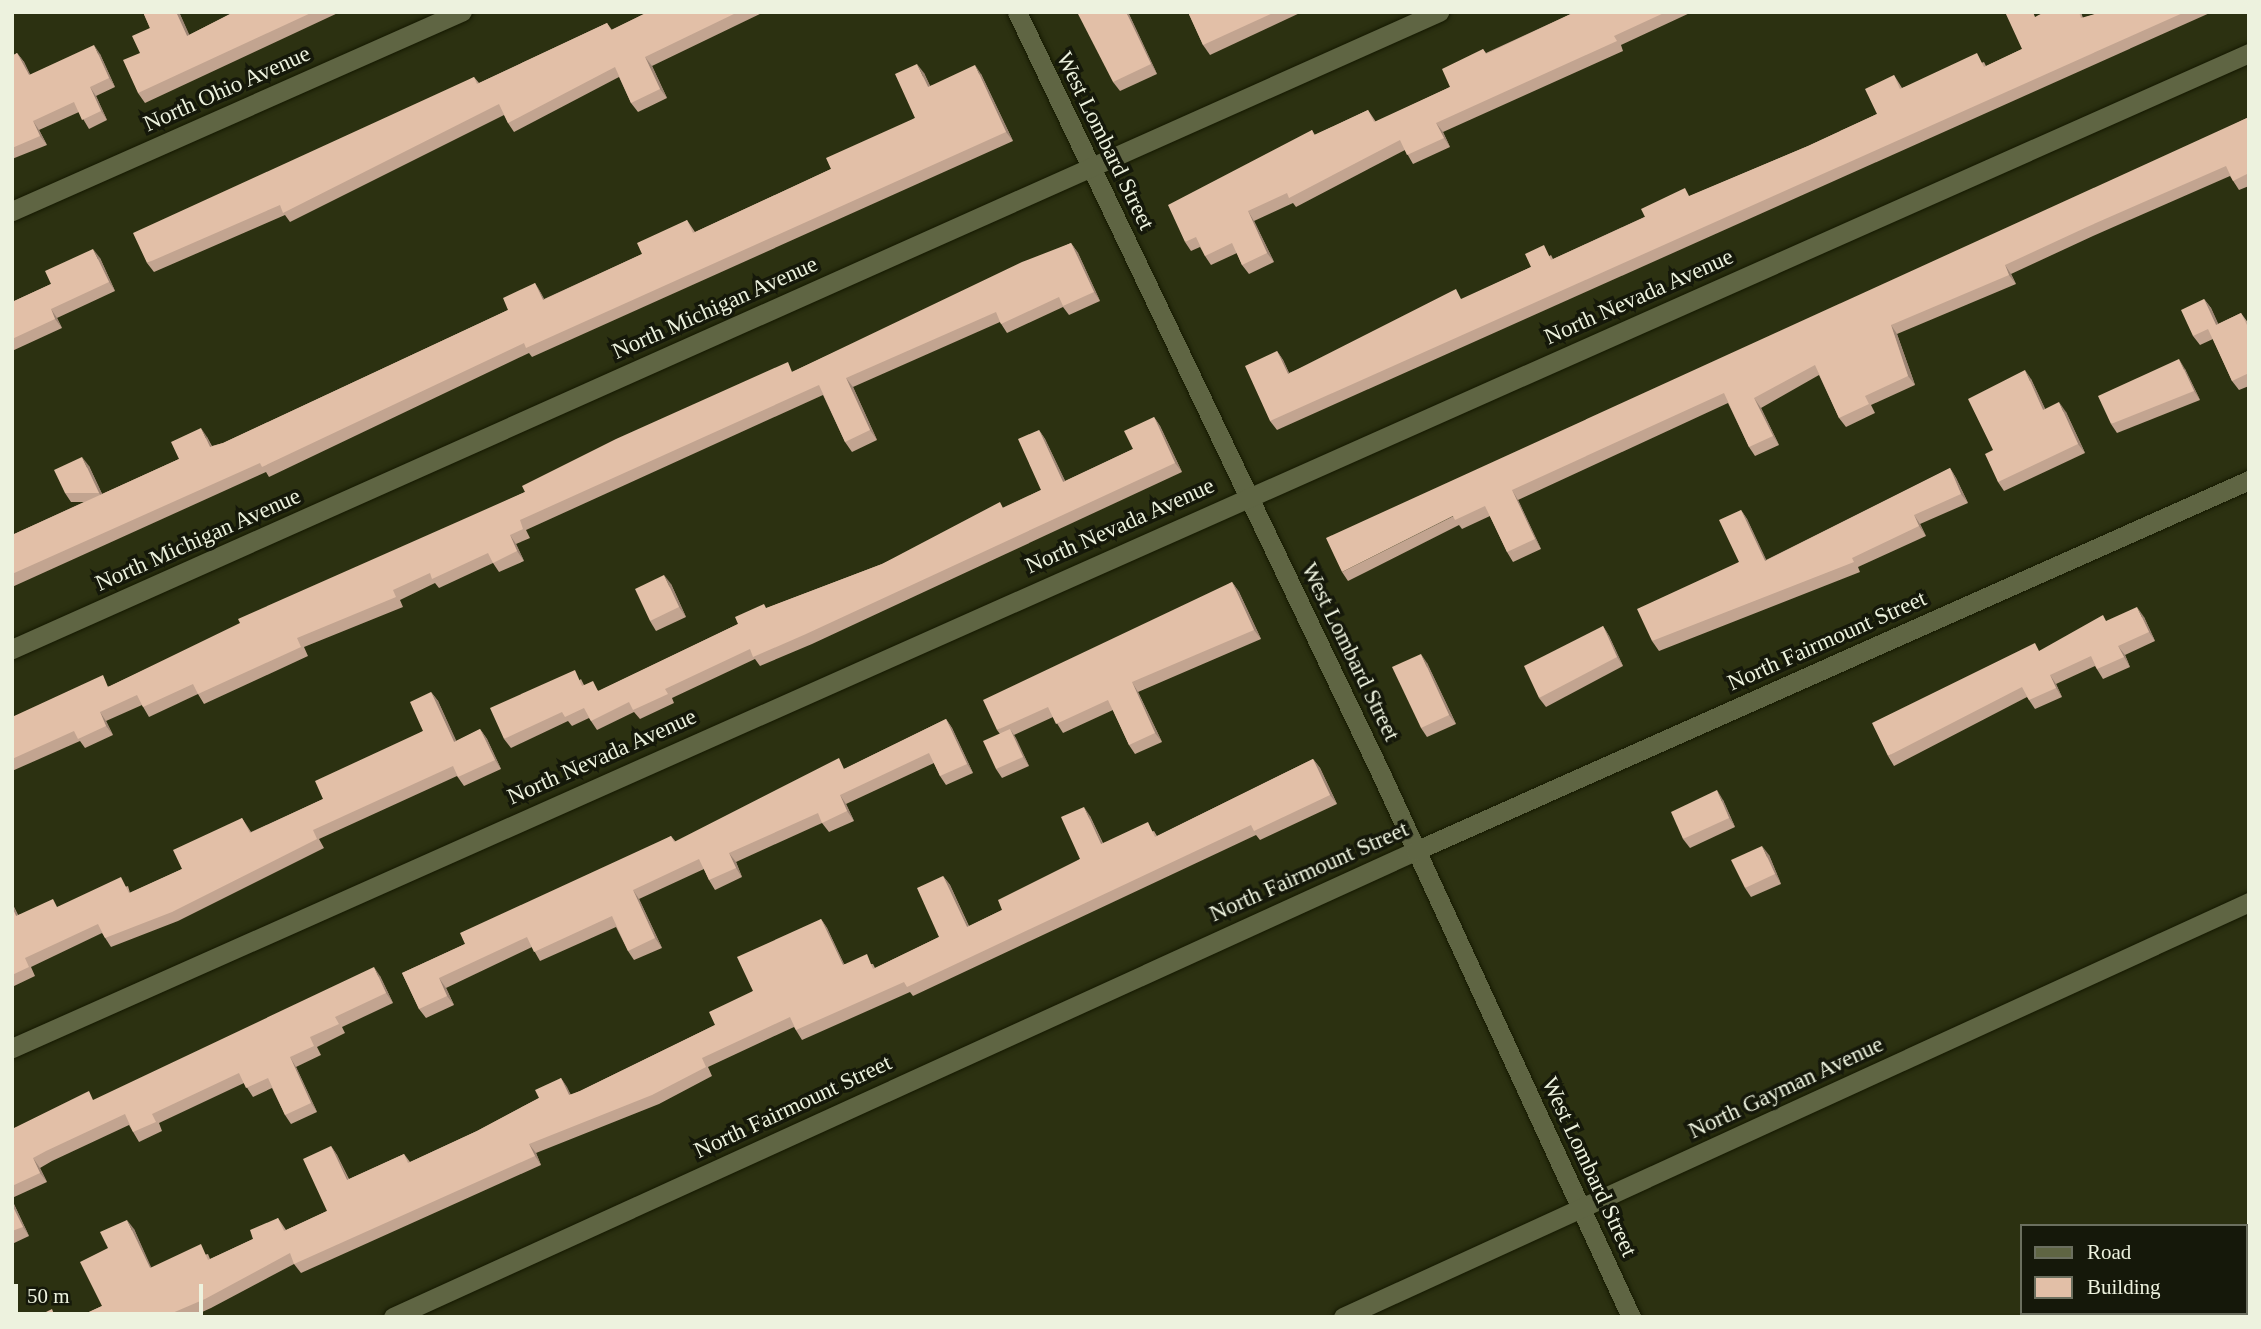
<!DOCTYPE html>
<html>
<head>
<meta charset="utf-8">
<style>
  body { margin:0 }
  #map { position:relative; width:2261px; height:1329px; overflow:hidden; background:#2c3111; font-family:Georgia,serif }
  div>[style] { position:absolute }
  .roads { filter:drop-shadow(0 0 2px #151900) drop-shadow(0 0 2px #151900) }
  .minor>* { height:19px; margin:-9.5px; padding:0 9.5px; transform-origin:9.5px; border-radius:9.5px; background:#5f6543 }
  .tertiary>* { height:19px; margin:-9.5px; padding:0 9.5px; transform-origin:9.5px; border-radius:9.5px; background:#5f6543 }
  .wall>* { inset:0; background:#c2a490 }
  .shaded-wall>* { inset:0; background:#9e8675 }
  .building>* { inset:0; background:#e2bfa7 }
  span { translate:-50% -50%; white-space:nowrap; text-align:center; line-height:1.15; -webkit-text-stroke:7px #15180a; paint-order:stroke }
  .street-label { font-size:23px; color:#edf2de }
  .frame { position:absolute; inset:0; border:14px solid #edf2de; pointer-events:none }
  .legend { position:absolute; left:2020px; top:1224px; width:228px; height:91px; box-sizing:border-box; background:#15180a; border:2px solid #6b6f5f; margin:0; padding:9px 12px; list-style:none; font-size:21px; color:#edf2de }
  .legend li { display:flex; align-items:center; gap:14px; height:35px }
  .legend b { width:35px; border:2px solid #6b6f5f }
  .scale { position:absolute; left:14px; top:1284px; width:189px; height:32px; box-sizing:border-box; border:4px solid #edf2de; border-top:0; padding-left:9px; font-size:21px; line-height:24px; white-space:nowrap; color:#edf2de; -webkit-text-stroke:5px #15180a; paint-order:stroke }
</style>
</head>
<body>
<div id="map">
  <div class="roads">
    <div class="minor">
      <div style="left:1017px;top:12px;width:847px;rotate:64.46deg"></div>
      <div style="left:1382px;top:776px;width:596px;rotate:65.29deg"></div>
      <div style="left:12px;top:211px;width:492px;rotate:-23.9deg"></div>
      <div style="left:12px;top:649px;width:1563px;rotate:-24.06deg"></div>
      <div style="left:12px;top:1048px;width:2448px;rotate:-23.98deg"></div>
      <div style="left:1343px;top:1317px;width:997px;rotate:-24.61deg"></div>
    </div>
    <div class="tertiary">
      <div style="left:393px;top:1317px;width:1123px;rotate:-24.51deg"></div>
      <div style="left:1415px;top:851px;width:913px;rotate:-23.98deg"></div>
    </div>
  </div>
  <div class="wall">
    <div style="clip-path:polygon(143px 12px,179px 12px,189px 35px,234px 12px,340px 12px,145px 103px,138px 93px,140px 53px,150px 28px)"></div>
    <div style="clip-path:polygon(648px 12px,764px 12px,652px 66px,667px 98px,638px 112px,631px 103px,619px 77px,514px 132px,508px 123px,504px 115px,290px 222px,285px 215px,154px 272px,147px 263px,474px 77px,479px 83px,607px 23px,612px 30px)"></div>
    <div style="clip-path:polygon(1128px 12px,1157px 74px,1120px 91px,1113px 82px)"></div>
    <div style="clip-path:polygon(1188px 12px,1302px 12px,1210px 55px,1203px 45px)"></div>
    <div style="clip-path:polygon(1575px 12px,1692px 12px,1621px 45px,1623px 51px,1443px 132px,1450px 147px,1413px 164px,1405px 150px,1296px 207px,1293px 203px,1254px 221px,1274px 262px,1249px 274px,1242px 265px,1237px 253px,1211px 265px,1205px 256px,1200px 247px,1191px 251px,1185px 242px,1312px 130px,1315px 135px,1368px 110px,1376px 122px,1450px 87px,1483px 49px,1486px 53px)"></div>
    <div style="clip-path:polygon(2045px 12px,2081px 12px,2083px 18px,2102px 12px,2212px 12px,1277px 430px,1270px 421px,1277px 351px,1283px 360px,1289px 373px,1463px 299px,1531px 267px,1551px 255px,1553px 259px,1690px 196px,1808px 146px,1877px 114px,1894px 75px,1902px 88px,1984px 62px,1986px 66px,2022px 49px,2037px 16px)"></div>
    <div style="clip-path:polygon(17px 53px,24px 62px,30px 75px,100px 54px,115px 87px,96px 96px,107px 120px,89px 129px,79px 112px,39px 130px,47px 145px,12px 159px,12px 56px)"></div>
    <div style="clip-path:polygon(924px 73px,930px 86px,981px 74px,1013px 141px,532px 357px,529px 353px,269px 477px,266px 472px,12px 587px,12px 535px,84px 502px,71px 502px,65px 493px,89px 466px,102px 494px,179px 459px,207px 437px,212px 446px,223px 443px,508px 310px,535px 283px,544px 299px,642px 254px,687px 220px,695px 232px,831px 169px,915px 118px)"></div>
    <div style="clip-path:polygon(2249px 117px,2249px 186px,2239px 190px,2230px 176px,2093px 236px,2011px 274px,2016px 284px,1897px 334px,1915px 385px,1871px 405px,1875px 413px,1846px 427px,1839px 418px,1819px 375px,1761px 408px,1779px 445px,1755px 456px,1749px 447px,1728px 403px,1518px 500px,1541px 549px,1513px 562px,1507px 552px,1490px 516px,1462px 529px,1459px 525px,1348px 581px,1342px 572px)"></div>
    <div style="clip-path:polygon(1071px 243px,1078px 253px,1100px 301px,1069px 315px,1063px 307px,1007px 333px,1000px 322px,853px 387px,877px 440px,852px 452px,845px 442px,823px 395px,526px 530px,530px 538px,516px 544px,524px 561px,499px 572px,493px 563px,439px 588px,435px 583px,400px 600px,403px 607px,304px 647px,308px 656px,204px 704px,198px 694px,149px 717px,142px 705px,106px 721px,113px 735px,85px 748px,80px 741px,12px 771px,12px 717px,110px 686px,525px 492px,794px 371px)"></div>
    <div style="clip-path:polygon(100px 258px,115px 291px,57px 318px,62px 328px,12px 351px,12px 302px,51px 284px)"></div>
    <div style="clip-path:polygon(2204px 299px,2211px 308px,2218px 324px,2241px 313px,2249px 324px,2249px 386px,2239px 390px,2232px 381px,2213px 339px,2200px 345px,2193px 336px)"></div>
    <div style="clip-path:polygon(2185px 369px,2200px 400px,2117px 433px,2111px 424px)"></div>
    <div style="clip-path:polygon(2031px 379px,2045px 409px,2066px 412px,2085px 453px,2004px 491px,1998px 482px,1993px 450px)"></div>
    <div style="clip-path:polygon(1154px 417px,1160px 426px,1182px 472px,812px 644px,760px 666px,755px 659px,672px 698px,674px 703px,640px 719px,634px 712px,597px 730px,589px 718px,572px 726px,568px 721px,511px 748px,504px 739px,581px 679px,584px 685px,599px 691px,738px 624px,767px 608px,882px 564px,1041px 490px,1039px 430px,1045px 439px,1065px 481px,1133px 449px)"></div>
    <div style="clip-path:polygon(1950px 468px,1956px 478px,1968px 503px,1920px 524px,1926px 536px,1858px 567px,1860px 572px,1659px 651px,1652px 641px,1739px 562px,1741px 510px,1747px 519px,1766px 560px)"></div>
    <div style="clip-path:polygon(1232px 582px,1239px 592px,1261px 639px,1138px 692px,1162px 742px,1135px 754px,1129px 745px,1113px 710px,1063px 733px,1053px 717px,1014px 735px,1029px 766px,1002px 778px,996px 769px,1000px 734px,997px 730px)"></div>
    <div style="clip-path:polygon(671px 584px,686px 617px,656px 631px,650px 621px)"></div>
    <div style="clip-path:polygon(2144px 617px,2155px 641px,2125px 655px,2130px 667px,2103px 679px,2095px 666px,2056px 684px,2062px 697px,2035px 709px,2027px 697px,1894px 766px,1888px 756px,2040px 651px,2107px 621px)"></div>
    <div style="clip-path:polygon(1603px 626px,1609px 636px,1623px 666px,1546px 707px,1539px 698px)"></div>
    <div style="clip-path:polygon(1427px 663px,1456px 724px,1427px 737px,1421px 728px)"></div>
    <div style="clip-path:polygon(431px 692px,438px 701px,456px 741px,480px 729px,487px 739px,501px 769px,464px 786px,457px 776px,319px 839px,324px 848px,178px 921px,111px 947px,102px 933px,31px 967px,35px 976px,12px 987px,12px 903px,18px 915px,58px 907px,128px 886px,130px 893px,182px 869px,242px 818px,251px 832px,323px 799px,423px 731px)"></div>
    <div style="clip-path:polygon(946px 719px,952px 728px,973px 773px,946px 785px,940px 776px,934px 763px,846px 804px,854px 821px,829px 832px,822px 823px,736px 862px,742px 877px,715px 890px,709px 880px,704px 869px,639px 899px,662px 948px,634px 960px,628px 951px,616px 927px,540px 961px,532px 947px,446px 988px,454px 1005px,426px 1018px,419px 1009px,402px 973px,465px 944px,671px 836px,676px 842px,846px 768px)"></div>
    <div style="clip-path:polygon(1313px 759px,1320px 768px,1337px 804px,1260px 840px,1256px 835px,913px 996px,910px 992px,802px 1040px,794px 1027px,708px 1067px,712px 1076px,659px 1104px,536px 1153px,541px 1165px,301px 1273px,294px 1264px,211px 1308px,191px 1317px,78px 1317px,102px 1306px,108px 1248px,134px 1229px,151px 1268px,208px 1254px,210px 1259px,253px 1239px,278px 1218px,286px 1230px,327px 1211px,331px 1146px,337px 1155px,349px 1179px,404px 1154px,410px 1162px,477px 1131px,539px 1098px,561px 1078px,571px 1095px,580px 1091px,715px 1025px,753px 991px,821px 919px,827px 928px,844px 964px,873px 964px,875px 968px,939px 937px,943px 876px,950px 885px,969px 926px,1002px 910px,1080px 859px,1090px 816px,1103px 843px,1154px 831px,1157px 836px)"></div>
    <div style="clip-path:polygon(1723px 800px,1735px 827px,1690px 848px,1683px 839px)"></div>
    <div style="clip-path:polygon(1769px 855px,1781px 884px,1751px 897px,1745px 888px)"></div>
    <div style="clip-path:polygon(380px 976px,393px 1003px,342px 1027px,345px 1033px,317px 1047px,321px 1055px,296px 1067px,317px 1112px,291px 1124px,285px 1115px,272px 1088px,253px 1097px,244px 1083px,159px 1123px,162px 1131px,139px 1142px,129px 1125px,52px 1161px,40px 1168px,47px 1182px,12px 1198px,12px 1129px,95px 1100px)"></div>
    <div style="clip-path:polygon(12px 1200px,29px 1236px,12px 1244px)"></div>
  </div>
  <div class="shaded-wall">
    <div style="clip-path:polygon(176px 12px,179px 12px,194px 45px,187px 36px)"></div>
    <div style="clip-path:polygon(1126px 12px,1128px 12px,1157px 74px,1151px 64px)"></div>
    <div style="clip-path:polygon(94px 45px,100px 54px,115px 87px,109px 78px)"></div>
    <div style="clip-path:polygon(17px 53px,24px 62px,35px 84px,29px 75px)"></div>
    <div style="clip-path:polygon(645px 57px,652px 66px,667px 98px,660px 89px)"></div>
    <div style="clip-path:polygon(917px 64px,924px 73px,935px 96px,928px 87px)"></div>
    <div style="clip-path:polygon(975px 65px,981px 74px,1013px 141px,1006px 132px)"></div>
    <div style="clip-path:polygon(90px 87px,96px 96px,107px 120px,101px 111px)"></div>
    <div style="clip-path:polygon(33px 121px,39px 130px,47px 145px,40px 136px)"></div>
    <div style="clip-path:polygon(1436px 123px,1443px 132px,1450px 147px,1444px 138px)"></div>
    <div style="clip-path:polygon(1248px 211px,1254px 221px,1274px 262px,1267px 253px)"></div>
    <div style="clip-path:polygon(1071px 243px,1078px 253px,1100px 301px,1094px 292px)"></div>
    <div style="clip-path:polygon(93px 249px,100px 258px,115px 291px,109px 282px)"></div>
    <div style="clip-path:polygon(2005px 265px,2011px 274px,2016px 284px,2009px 275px)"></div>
    <div style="clip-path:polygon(535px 283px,541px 293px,549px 309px,543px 300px)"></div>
    <div style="clip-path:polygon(2204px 299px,2211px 308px,2223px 334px,2216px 325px)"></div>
    <div style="clip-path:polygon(51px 309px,57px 318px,62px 328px,55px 319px)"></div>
    <div style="clip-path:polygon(1891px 325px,1897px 334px,1915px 385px,1908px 376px)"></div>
    <div style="clip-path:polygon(1277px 351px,1283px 360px,1294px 384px,1288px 374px)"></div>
    <div style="clip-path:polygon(2179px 359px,2185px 369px,2200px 400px,2194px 391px)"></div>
    <div style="clip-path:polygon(2025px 370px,2031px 379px,2050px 419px,2043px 410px)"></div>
    <div style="clip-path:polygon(846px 378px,853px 387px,877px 440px,870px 430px)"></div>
    <div style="clip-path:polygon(1754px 398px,1761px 408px,1779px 445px,1773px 436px)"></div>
    <div style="clip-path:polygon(2059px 402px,2066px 412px,2085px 453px,2078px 444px)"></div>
    <div style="clip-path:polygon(1154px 417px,1160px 426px,1182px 472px,1175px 463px)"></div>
    <div style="clip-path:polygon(201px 428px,207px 437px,216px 456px,210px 447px)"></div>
    <div style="clip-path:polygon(1039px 430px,1045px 439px,1070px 491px,1063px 482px)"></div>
    <div style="clip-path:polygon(82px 457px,89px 466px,106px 502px,99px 493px)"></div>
    <div style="clip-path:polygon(1950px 468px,1956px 478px,1968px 503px,1961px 494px)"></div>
    <div style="clip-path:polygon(1512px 490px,1518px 500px,1541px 549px,1535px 539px)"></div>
    <div style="clip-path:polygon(1741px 510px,1747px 519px,1771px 570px,1765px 561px)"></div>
    <div style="clip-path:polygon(1914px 515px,1920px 524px,1926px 536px,1919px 526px)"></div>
    <div style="clip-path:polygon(510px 535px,516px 544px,524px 561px,517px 551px)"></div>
    <div style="clip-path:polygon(664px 575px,671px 584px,686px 617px,679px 607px)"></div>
    <div style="clip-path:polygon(1232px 582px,1239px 592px,1261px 639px,1254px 630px)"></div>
    <div style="clip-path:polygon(2137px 607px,2144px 617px,2155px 641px,2149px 632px)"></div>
    <div style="clip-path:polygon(1603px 626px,1609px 636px,1623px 666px,1617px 657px)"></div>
    <div style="clip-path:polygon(2118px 646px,2125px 655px,2130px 667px,2124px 657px)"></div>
    <div style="clip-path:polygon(1421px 654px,1427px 663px,1456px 724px,1449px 715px)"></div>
    <div style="clip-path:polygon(2050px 675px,2056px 684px,2062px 697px,2056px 688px)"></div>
    <div style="clip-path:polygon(1132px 682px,1138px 692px,1162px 742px,1155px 733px)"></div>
    <div style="clip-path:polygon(431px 692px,438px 701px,461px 751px,454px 742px)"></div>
    <div style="clip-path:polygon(100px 712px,106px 721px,113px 735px,106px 726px)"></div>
    <div style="clip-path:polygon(946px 719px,952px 728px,973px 773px,967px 764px)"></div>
    <div style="clip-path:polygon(480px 729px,487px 739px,501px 769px,495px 760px)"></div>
    <div style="clip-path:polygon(1010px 729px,1016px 738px,1029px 766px,1023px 757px)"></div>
    <div style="clip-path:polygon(1313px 759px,1320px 768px,1337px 804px,1330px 795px)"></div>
    <div style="clip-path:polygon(1717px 790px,1723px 800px,1735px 827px,1729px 818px)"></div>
    <div style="clip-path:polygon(840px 795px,846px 804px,854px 821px,847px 811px)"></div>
    <div style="clip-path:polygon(1084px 807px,1090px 816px,1107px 853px,1101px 844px)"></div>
    <div style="clip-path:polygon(1762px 846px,1769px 855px,1781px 884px,1775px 874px)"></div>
    <div style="clip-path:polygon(729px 853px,736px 862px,742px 877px,736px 868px)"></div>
    <div style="clip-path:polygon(943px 876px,950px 885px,973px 936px,967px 927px)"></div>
    <div style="clip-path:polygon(633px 890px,639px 899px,662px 948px,655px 938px)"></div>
    <div style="clip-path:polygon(12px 903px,23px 925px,16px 916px,12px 907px)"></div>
    <div style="clip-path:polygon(821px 919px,827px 928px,849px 975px,843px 965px)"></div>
    <div style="clip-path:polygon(374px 967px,380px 976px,393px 1003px,386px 993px)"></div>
    <div style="clip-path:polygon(439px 978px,446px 988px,454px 1005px,447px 996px)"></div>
    <div style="clip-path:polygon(290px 1057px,296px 1067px,317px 1112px,311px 1103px)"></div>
    <div style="clip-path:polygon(561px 1078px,567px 1087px,575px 1104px,569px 1095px)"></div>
    <div style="clip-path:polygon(529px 1144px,536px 1153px,541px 1165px,535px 1156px)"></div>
    <div style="clip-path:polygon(331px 1146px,337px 1155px,353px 1190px,347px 1180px)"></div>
    <div style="clip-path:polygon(33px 1158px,40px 1168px,47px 1182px,40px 1173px)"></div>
    <div style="clip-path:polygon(12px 1200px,29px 1236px,23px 1227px,12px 1205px)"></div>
    <div style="clip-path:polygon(127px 1220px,134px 1229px,156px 1278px,150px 1268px)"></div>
  </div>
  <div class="building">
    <div style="clip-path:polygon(143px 12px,176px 12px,187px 36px,234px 12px,313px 12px,138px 93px,123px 60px,140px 53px,132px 36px,150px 28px)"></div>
    <div style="clip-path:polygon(648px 12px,738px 12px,645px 57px,660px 89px,631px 103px,615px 67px,508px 123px,499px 104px,283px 213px,280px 205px,147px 263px,133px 233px,474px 77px,477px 84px,607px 23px,611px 30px)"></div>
    <div style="clip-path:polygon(1077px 12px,1126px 12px,1151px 64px,1113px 82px)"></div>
    <div style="clip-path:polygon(1188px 12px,1275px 12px,1203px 45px)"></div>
    <div style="clip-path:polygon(1575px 12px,1666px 12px,1614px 36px,1617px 41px,1436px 123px,1444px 138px,1407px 155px,1400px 140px,1289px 198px,1287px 193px,1248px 211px,1267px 253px,1242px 265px,1232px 243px,1205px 256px,1196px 237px,1185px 242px,1168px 205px,1312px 130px,1314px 135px,1368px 110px,1374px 122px,1450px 87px,1442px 69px,1483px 49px,1486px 54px)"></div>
    <div style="clip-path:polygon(2005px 12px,2033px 12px,2035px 17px,2045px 12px,2079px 12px,2081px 18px,2102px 12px,2185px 12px,1270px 421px,1245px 366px,1277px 351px,1288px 374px,1456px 289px,1461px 299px,1531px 267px,1525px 254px,1544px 245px,1551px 260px,1645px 217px,1641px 209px,1685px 188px,1689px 196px,1808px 146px,1877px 114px,1865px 89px,1894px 75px,1900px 89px,1977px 53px,1984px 67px,2022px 49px)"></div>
    <div style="clip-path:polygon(94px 45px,109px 78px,90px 87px,101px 111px,82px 120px,74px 102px,33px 121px,40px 136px,12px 148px,12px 56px,17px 53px,29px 75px)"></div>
    <div style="clip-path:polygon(917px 64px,928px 87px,975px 65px,1006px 132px,526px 348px,524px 343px,262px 467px,260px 463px,12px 574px,12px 535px,179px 459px,171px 442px,201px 428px,210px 447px,223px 443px,508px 310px,503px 298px,535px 283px,543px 300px,642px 254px,637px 243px,687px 220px,693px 233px,831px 169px,826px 158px,915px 118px,895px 74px)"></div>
    <div style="clip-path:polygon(2249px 117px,2249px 173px,2233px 181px,2226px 166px,2087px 227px,2005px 265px,2009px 275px,1891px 325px,1908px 376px,1865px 396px,1869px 404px,1839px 418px,1815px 365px,1754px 398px,1773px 436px,1749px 447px,1724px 393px,1512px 490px,1535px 539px,1507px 552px,1485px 506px,1455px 520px,1453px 516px,1342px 572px,1326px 538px)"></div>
    <div style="clip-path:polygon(1071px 243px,1094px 292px,1063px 306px,1059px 297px,1001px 324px,996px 312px,846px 378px,870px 430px,845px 442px,819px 385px,520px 520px,523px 529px,510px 535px,517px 551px,493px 563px,488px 553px,432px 579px,430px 573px,393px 590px,396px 597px,297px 638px,301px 647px,198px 694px,193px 684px,143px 707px,137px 695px,100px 712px,106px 726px,78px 739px,74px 731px,12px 759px,12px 717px,103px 675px,108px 687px,240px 623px,238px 619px,525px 492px,522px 486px,616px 439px,788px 362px,792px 372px,1022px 262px)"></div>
    <div style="clip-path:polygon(93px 249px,109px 282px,51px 309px,55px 319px,12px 339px,12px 302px,51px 284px,45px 271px)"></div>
    <div style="clip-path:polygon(2204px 299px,2216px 325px,2241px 313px,2249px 329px,2249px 373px,2232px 381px,2208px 329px,2193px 336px,2181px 310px)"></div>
    <div style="clip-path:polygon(2179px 359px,2194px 391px,2111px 424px,2098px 396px)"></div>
    <div style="clip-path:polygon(2025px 370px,2043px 410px,2059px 402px,2078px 444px,1998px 482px,1985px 454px,1993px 450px,1968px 399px)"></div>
    <div style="clip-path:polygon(1154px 417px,1175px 463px,806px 634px,753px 657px,750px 649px,665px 689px,668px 694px,633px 710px,629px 702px,591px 721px,584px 708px,565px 717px,562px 712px,504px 739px,490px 708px,575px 670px,582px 686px,593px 681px,598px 691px,738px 624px,735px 617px,764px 604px,766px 608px,882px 564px,1000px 502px,1003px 508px,1041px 490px,1018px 439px,1039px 430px,1063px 482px,1133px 449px,1124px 431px)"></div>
    <div style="clip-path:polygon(82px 457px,99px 493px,65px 493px,54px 470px)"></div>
    <div style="clip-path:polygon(1950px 468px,1961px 494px,1914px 515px,1919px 526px,1852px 558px,1854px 562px,1652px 641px,1637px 609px,1739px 562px,1719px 520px,1741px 510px,1765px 561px)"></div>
    <div style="clip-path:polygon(664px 575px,679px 607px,650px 621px,635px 589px)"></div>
    <div style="clip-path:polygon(1232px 582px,1254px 630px,1132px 682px,1155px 733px,1129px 745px,1108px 700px,1056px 724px,1048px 707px,997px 730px,983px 700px)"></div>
    <div style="clip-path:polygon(2137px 607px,2149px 632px,2118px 646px,2124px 657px,2097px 669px,2091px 656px,2050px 675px,2056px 688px,2029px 700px,2022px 687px,1888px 756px,1872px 723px,2035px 643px,2039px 651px,2103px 615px,2106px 621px)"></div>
    <div style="clip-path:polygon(1603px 626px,1617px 657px,1539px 698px,1524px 666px)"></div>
    <div style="clip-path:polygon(1421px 654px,1449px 715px,1421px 728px,1392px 667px)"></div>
    <div style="clip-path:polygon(431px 692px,454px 742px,480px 729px,495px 760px,458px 777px,453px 766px,313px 830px,317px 839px,172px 912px,105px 938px,98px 924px,25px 958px,29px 967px,12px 975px,12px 907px,16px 916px,53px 899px,57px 907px,121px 877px,129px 893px,182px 869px,173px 850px,242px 818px,250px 833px,323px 799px,315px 781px,423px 731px,410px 702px)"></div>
    <div style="clip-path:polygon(946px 719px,967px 764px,940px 776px,929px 753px,840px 795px,847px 811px,822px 823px,818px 813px,729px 853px,736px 868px,709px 880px,699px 859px,633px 890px,655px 938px,628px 951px,612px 916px,534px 952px,527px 937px,439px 978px,447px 996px,419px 1009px,402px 973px,465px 944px,460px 933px,671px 836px,674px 842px,839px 758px,844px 769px)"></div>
    <div style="clip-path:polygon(1010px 729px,1023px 757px,996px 769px,983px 741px)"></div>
    <div style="clip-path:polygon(1313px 759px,1330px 795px,1254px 831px,1251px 825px,907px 987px,904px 982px,796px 1030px,790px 1017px,702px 1058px,706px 1067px,652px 1095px,529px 1144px,535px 1156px,294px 1264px,290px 1253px,205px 1299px,163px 1317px,78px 1317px,102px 1306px,80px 1262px,108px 1248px,100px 1232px,127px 1220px,150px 1268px,201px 1244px,208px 1260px,253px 1239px,250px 1230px,278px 1218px,284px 1231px,327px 1211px,303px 1159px,331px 1146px,347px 1180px,404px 1154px,408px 1163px,477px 1131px,539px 1098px,535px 1090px,561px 1078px,569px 1095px,580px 1091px,715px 1025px,709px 1012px,753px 991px,737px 957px,766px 944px,821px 919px,843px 965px,867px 954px,873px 969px,939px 937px,917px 888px,943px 876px,967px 927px,1002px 910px,998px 900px,1080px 859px,1061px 817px,1084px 807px,1101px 844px,1148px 822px,1155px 837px)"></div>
    <div style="clip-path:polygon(1717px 790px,1729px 818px,1683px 839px,1671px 812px)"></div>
    <div style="clip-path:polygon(1762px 846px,1775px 874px,1745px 888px,1731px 860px)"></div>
    <div style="clip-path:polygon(374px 967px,386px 993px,335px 1017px,339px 1024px,310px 1037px,314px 1046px,290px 1057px,311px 1103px,285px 1115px,268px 1078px,246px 1088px,239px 1073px,152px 1114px,156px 1122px,133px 1132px,125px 1114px,46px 1151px,33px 1158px,40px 1173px,12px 1186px,12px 1129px,89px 1091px,93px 1100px)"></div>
    <div style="clip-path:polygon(12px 1205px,23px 1227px,12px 1231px)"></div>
    <div style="clip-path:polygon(52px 1309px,55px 1317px,36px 1317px)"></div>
  </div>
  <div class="street-label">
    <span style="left:227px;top:89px;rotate:-24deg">North Ohio Avenue</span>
    <span style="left:1105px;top:141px;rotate:64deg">West Lombard Street</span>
    <span style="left:1639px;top:297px;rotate:-24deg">North Nevada Avenue</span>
    <span style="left:715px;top:308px;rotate:-24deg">North Michigan Avenue</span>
    <span style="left:1120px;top:526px;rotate:-24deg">North Nevada Avenue</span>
    <span style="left:198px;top:540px;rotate:-24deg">North Michigan Avenue</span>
    <span style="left:1827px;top:641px;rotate:-24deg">North Fairmount Street</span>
    <span style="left:1350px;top:652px;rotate:64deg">West Lombard Street</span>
    <span style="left:602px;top:757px;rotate:-24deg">North Nevada Avenue</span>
    <span style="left:1309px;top:872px;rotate:-24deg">North Fairmount Street</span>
    <span style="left:1786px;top:1088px;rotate:-25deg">North Gayman Avenue</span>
    <span style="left:793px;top:1107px;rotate:-25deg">North Fairmount Street</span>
    <span style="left:1589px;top:1167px;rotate:65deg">West Lombard Street</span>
  </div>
  <div class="frame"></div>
  <ul class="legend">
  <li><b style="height:9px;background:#5f6543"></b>Road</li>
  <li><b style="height:19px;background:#e2bfa7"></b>Building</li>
  </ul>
  <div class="scale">50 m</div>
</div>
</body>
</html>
